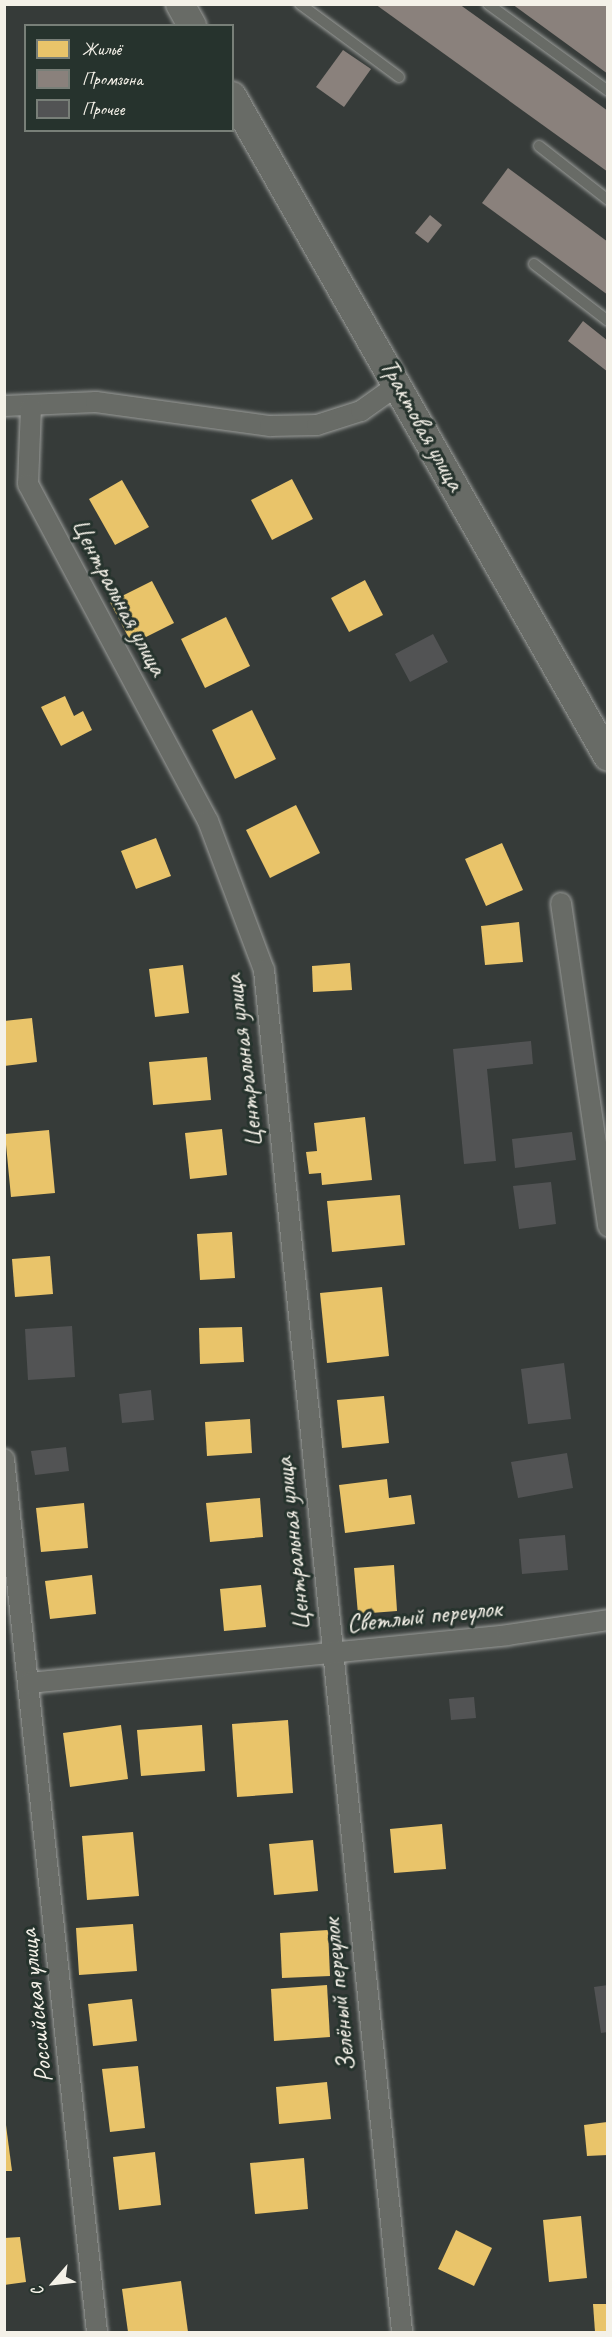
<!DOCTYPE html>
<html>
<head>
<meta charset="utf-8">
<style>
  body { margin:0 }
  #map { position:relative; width:612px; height:2337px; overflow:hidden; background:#363b39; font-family:Caveat,sans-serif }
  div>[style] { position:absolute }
  .homes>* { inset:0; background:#e9c46a }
  .industry>* { inset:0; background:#8a817c }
  .building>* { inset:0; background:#525354 }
  .roads { filter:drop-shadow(0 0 2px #9c9e9b) drop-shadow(0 0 2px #9c9e9b) }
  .lane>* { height:10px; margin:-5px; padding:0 5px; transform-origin:5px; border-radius:5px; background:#686b66 }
  .street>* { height:20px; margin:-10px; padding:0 10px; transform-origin:10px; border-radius:10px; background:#686b66 }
  .secondary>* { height:28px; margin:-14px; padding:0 14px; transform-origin:14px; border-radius:14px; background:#686b66 }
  span { translate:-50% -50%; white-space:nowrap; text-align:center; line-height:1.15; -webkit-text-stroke:6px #26332d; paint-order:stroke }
  .street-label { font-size:26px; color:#f4f1e8 }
  .frame { position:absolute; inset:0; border:6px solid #f4f1e8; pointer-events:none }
  .legend { position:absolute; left:24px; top:24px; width:210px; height:108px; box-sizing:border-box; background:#26332d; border:2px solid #787f78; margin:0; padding:8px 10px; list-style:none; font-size:18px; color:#f4f1e8 }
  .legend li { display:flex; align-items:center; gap:12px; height:30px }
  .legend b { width:30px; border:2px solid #787f78 }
  .north { position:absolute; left:24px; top:2253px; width:60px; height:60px; -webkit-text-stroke:4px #26332d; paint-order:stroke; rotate:242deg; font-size:16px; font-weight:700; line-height:24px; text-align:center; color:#f4f1e8 }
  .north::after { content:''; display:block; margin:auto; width:21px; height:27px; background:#f4f1e8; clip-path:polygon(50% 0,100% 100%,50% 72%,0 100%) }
</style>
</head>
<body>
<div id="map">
  <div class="homes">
    <div style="clip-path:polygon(292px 479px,313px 519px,272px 540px,251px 500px)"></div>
    <div style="clip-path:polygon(122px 480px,149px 527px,115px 545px,89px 499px)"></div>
    <div style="clip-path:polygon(365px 580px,383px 615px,349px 632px,331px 598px)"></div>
    <div style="clip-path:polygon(152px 581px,174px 623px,132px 644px,110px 602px)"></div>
    <div style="clip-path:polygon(226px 617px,250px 666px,205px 688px,181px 639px)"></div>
    <div style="clip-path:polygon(65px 696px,74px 716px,83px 711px,92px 730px,61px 746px,41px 707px)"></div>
    <div style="clip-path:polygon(252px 710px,276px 759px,235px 779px,212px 730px)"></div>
    <div style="clip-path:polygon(296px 805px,320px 853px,270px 878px,246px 830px)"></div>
    <div style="clip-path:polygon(156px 838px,171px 876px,136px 889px,121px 851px)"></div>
    <div style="clip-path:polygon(502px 843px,523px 890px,486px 906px,465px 859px)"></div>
    <div style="clip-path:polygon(519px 922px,523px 962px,485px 965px,481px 926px)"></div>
    <div style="clip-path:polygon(350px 963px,352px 990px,313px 992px,312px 966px)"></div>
    <div style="clip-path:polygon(183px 965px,189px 1013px,155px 1017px,149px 969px)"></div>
    <div style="clip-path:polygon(32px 1018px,37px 1062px,4px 1066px,4px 1021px)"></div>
    <div style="clip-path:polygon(207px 1057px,211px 1100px,153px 1105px,149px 1062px)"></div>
    <div style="clip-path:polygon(365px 1117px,372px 1180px,322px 1185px,321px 1173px,309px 1174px,306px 1152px,317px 1151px,314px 1123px)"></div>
    <div style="clip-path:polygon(222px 1129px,227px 1175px,190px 1179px,185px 1133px)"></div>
    <div style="clip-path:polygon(49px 1130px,55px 1193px,11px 1197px,5px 1134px)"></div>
    <div style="clip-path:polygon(400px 1195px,405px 1245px,332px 1252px,327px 1201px)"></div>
    <div style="clip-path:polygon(232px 1232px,235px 1278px,200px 1280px,197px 1234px)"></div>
    <div style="clip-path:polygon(50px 1256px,53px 1294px,15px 1297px,12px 1259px)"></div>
    <div style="clip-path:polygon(382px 1287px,389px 1356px,327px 1363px,320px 1293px)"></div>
    <div style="clip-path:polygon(242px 1327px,244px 1362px,200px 1364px,199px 1328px)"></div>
    <div style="clip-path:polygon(384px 1396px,389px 1443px,342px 1448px,337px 1400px)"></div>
    <div style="clip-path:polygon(250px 1419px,252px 1453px,207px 1456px,205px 1422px)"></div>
    <div style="clip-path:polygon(387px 1479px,389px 1498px,411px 1495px,415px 1524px,345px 1533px,339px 1485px)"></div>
    <div style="clip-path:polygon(260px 1498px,263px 1537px,210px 1542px,206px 1503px)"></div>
    <div style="clip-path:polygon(84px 1503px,88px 1548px,41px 1552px,36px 1508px)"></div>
    <div style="clip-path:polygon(394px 1565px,397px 1611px,358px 1614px,354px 1568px)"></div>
    <div style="clip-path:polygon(92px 1575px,96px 1614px,50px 1619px,45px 1581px)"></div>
    <div style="clip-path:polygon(261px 1585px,266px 1627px,224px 1631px,220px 1589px)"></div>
    <div style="clip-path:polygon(288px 1720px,293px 1793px,237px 1797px,232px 1724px)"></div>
    <div style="clip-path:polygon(121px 1725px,128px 1779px,70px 1787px,63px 1733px)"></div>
    <div style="clip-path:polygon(202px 1725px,205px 1771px,141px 1776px,137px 1730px)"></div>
    <div style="clip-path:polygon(442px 1824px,446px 1869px,394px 1873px,390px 1829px)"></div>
    <div style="clip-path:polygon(133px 1832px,139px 1896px,87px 1900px,82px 1836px)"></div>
    <div style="clip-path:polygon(313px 1840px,318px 1891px,274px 1895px,269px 1844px)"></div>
    <div style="clip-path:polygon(133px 1924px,137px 1971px,79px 1975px,76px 1928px)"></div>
    <div style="clip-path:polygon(328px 1930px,330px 1976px,282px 1978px,280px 1933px)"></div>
    <div style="clip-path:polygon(327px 1985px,330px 2037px,274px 2041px,271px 1989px)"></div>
    <div style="clip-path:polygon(132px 1999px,137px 2041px,93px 2046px,88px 2004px)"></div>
    <div style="clip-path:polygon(138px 2066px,145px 2128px,110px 2132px,102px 2069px)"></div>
    <div style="clip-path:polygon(327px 2082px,331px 2119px,279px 2124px,276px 2087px)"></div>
    <div style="clip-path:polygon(4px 2110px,12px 2171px,4px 2171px)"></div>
    <div style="clip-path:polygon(607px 2122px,608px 2155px,587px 2156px,584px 2125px)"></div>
    <div style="clip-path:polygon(155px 2152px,161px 2205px,119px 2210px,113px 2157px)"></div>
    <div style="clip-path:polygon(304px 2158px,308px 2209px,255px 2214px,250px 2163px)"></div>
    <div style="clip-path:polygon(581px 2216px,587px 2278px,549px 2282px,543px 2220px)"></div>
    <div style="clip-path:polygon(456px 2230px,492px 2248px,474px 2286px,438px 2269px)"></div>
    <div style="clip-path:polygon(20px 2237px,26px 2282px,4px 2285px,4px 2238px)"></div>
    <div style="clip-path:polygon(181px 2281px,188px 2332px,128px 2332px,122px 2289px)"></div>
    <div style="clip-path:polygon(593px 2304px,608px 2304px,608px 2332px,595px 2332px)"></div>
  </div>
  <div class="industry">
    <div style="clip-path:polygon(375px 4px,459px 4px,557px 74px,608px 111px,608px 172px)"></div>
    <div style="clip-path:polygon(512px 4px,608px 5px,608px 74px)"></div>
    <div style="clip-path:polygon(343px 50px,371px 69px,344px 107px,316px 87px)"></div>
    <div style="clip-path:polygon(508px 168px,608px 242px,608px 295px,482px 203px)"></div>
    <div style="clip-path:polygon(430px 215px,442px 225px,428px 243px,415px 233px)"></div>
    <div style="clip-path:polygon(583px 321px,608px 341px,608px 372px,568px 341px)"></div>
  </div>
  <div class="building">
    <div style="clip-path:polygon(433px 634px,448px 662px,410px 682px,395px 654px)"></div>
    <div style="clip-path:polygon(531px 1041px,533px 1064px,487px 1069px,496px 1161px,464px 1164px,453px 1049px)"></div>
    <div style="clip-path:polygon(572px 1132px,576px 1160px,515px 1168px,512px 1139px)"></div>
    <div style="clip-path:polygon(551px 1182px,556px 1224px,519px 1229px,513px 1186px)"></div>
    <div style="clip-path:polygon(72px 1326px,75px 1377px,28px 1380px,25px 1329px)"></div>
    <div style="clip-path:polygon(564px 1363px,571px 1419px,528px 1424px,521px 1369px)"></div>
    <div style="clip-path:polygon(151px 1390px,154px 1420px,122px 1423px,119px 1394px)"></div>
    <div style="clip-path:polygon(66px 1447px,69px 1471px,35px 1475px,31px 1451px)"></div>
    <div style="clip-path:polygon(567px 1453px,573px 1488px,518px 1498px,511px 1462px)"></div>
    <div style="clip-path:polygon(565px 1535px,568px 1570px,522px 1574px,519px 1539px)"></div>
    <div style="clip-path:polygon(474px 1697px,476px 1718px,451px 1720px,449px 1699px)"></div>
    <div style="clip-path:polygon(608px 1985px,608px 2032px,601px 2033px,594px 1987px)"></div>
  </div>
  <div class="roads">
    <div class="lane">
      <div style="left:300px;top:4px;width:123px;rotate:36.4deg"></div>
      <div style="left:488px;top:4px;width:148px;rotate:35.9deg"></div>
      <div style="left:539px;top:146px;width:88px;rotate:38deg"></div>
      <div style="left:534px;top:264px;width:93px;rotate:37.6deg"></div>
    </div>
    <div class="street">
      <div style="left:4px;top:406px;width:92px;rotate:-2.5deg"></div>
      <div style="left:96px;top:402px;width:176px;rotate:7.9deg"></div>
      <div style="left:270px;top:426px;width:47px;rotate:-1.2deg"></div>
      <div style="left:317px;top:425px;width:46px;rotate:-17.7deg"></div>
      <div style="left:361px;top:411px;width:47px;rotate:-35.4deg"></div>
      <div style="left:31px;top:407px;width:77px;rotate:92.2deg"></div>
      <div style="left:28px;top:484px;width:382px;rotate:61.9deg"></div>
      <div style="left:208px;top:821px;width:159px;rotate:69.4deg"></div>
      <div style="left:264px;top:970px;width:1369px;rotate:84.21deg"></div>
      <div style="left:561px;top:903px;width:327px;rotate:81.7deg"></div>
      <div style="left:4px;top:1459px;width:878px;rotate:83.92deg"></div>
      <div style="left:29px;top:1683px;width:481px;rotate:-5.7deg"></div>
      <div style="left:508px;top:1635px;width:101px;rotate:-8.5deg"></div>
    </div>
    <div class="secondary">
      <div style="left:180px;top:4px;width:25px;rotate:61deg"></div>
      <div style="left:232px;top:96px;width:760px;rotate:60.37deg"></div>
    </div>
  </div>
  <div class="street-label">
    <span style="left:422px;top:425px;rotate:61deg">Трактовая улица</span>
    <span style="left:119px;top:597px;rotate:62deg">Центральная улица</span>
    <span style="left:244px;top:1061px;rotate:-97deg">Центральная улица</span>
    <span style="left:293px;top:1544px;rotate:-96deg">Центральная улица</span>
    <span style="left:424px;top:1616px;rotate:-6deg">Светлый переулок</span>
    <span style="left:339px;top:1995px;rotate:-96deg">Зелёный переулок</span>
    <span style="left:36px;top:2006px;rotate:-96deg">Российская улица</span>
  </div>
  <div class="frame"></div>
  <ul class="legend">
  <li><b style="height:16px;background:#e9c46a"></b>Жильё</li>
  <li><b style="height:16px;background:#8a817c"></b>Промзона</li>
  <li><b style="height:16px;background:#525354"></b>Прочее</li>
  </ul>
  <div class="north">С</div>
</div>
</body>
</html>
